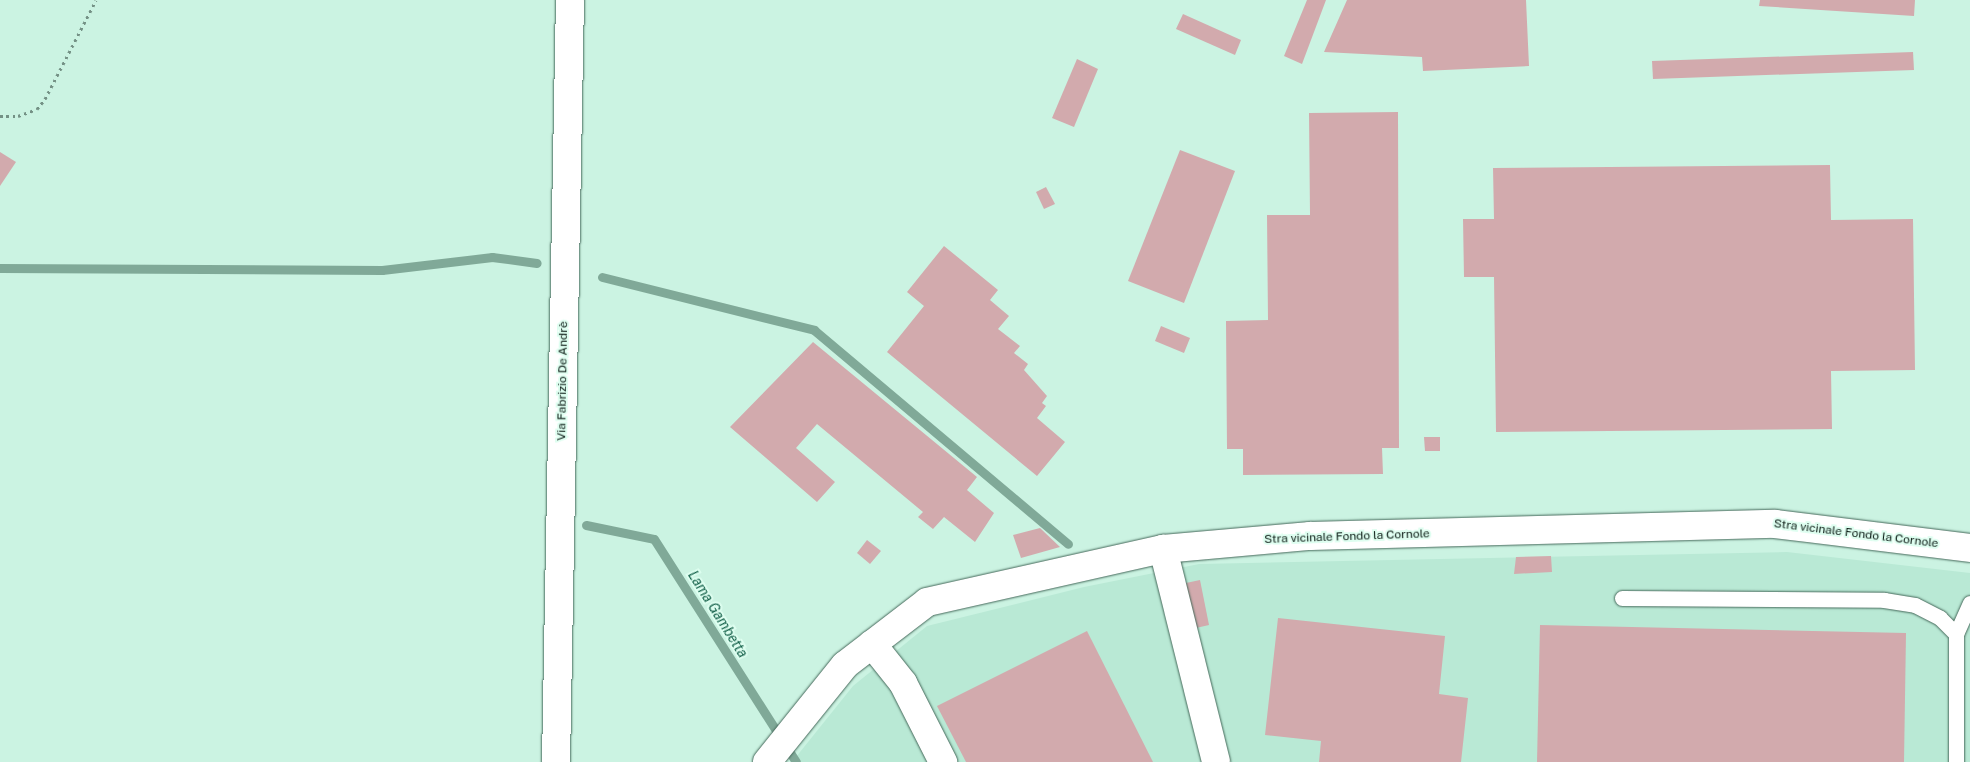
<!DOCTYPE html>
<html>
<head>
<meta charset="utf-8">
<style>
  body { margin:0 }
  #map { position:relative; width:1970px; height:762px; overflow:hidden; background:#cbf3e2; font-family:"Public Sans",sans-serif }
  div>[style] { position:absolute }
  .built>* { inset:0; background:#b9e9d5 }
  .stream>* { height:9px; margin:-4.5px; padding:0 4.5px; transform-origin:4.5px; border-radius:4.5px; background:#80a998 }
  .building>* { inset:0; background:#d2aaad }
  .path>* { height:3px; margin-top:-1.5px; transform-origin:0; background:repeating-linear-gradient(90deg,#749185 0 2.5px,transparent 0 6.5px) }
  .roads { filter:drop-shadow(0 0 1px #45685a) drop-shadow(0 0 1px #45685a) }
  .service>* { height:15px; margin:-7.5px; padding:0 7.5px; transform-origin:7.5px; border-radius:7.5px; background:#fff }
  .minor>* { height:28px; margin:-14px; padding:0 14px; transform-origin:14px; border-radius:14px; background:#fff }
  span { translate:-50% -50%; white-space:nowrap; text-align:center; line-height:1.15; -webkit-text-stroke:4px #defef0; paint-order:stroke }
  .street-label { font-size:12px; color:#0c1b15 }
  .water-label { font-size:14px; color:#125f48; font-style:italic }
</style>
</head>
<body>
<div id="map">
  <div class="built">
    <div style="clip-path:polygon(1787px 552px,1970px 573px,1970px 762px,792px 762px,853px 686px,927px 626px,1084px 587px,1199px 564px)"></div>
  </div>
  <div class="stream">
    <div style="left:0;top:268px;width:382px;rotate:0.3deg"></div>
    <div style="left:382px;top:270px;width:111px;rotate:-6.7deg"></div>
    <div style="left:492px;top:257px;width:45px;rotate:7.6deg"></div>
    <div style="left:602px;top:277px;width:219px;rotate:14deg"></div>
    <div style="left:814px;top:330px;width:332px;rotate:40.1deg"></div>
    <div style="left:586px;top:525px;width:69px;rotate:11.6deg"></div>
    <div style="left:654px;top:539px;width:264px;rotate:57.5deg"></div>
  </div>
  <div class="building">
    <div style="clip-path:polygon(1307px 0,1326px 0,1302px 64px,1284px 56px)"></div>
    <div style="clip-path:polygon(1347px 0,1526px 0,1529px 66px,1423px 71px,1422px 57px,1324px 52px)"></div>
    <div style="clip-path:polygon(1760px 0,1915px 0,1914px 16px,1759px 6px)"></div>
    <div style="clip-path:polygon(1183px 14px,1241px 40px,1235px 55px,1176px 29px)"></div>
    <div style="clip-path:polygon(1913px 52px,1914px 70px,1653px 79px,1652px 61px)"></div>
    <div style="clip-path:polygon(1077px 59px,1098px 69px,1074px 127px,1052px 118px)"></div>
    <div style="clip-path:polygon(1398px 112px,1399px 448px,1382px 448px,1383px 474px,1243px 475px,1243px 449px,1227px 449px,1226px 321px,1268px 320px,1267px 215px,1310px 215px,1309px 113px)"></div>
    <div style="clip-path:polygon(1180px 150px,1235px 171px,1184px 303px,1128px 281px)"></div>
    <div style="clip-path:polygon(0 152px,16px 162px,0 186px)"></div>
    <div style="clip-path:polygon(1830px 165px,1831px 220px,1913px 219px,1915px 370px,1831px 371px,1832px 429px,1496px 432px,1494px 277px,1464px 277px,1463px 219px,1494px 219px,1493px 168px)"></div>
    <div style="clip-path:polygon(1046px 187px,1055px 204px,1044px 209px,1036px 192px)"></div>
    <div style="clip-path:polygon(944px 246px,998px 290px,990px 300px,1009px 316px,998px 329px,1020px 346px,1014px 353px,1028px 364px,1024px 370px,1047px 396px,1042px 403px,1046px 406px,1037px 418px,1065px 442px,1037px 476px,887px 352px,924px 306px,907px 292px)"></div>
    <div style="clip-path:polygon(1161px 326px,1190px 338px,1184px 353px,1155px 341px)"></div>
    <div style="clip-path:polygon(813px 342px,977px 477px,967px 490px,994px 513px,975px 542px,944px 517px,933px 529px,918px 517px,923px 512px,817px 424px,796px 448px,835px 482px,817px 502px,730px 427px)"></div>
    <div style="clip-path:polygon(1424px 437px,1440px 437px,1440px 451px,1425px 451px)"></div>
    <div style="clip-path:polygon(1040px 528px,1060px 547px,1021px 558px,1013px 535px)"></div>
    <div style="clip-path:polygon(867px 540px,881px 551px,870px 564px,857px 553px)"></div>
    <div style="clip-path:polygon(1551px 556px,1552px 572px,1514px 574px,1516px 557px)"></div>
    <div style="clip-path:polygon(1200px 580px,1209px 625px,1196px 628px,1186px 583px)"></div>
    <div style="clip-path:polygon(1278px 618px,1445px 636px,1439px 694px,1468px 698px,1461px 762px,1319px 762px,1321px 741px,1265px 735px)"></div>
    <div style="clip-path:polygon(1540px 625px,1906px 633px,1904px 762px,1537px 762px)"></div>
    <div style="clip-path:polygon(1087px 631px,1153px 762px,966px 762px,937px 706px)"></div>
  </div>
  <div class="path">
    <div style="left:0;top:116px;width:18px"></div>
    <div style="left:18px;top:116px;width:20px;rotate:-20deg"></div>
    <div style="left:37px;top:109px;width:13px;rotate:-51deg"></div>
    <div style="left:45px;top:99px;width:111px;rotate:-62.7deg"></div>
  </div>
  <div class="roads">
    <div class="service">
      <div style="left:1622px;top:598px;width:262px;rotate:0.4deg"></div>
      <div style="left:1884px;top:600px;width:31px;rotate:9deg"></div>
      <div style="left:1915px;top:605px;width:28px;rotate:27deg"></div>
      <div style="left:1940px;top:618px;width:23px;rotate:45deg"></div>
      <div style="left:1956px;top:762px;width:128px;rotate:-90deg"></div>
      <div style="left:1956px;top:634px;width:34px;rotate:-66deg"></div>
    </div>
    <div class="minor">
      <div style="left:1163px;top:549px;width:219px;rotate:76deg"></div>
      <div style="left:872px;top:644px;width:50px;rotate:51.5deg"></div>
      <div style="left:903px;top:683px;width:89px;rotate:63.1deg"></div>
      <div style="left:556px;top:762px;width:762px;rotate:-88.95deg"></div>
      <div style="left:767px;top:762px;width:124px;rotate:-51.2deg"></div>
      <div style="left:845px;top:665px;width:103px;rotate:-37.5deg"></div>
      <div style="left:927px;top:602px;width:242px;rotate:-12.7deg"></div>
      <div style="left:1163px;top:549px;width:148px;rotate:-5.1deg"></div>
      <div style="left:1310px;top:536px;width:465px;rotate:-1.5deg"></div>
      <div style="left:1775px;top:524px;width:196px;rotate:7deg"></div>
    </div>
  </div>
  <div class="street-label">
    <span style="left:563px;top:381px;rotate:-89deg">Via Fabrizio De Andrè</span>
    <span style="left:1856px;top:534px;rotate:7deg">Stra vicinale Fondo la Cornole</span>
    <span style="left:1347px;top:537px;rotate:-2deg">Stra vicinale Fondo la Cornole</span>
  </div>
  <div class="water-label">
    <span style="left:718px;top:614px;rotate:58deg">Lama Gambetta</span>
  </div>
</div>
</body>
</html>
